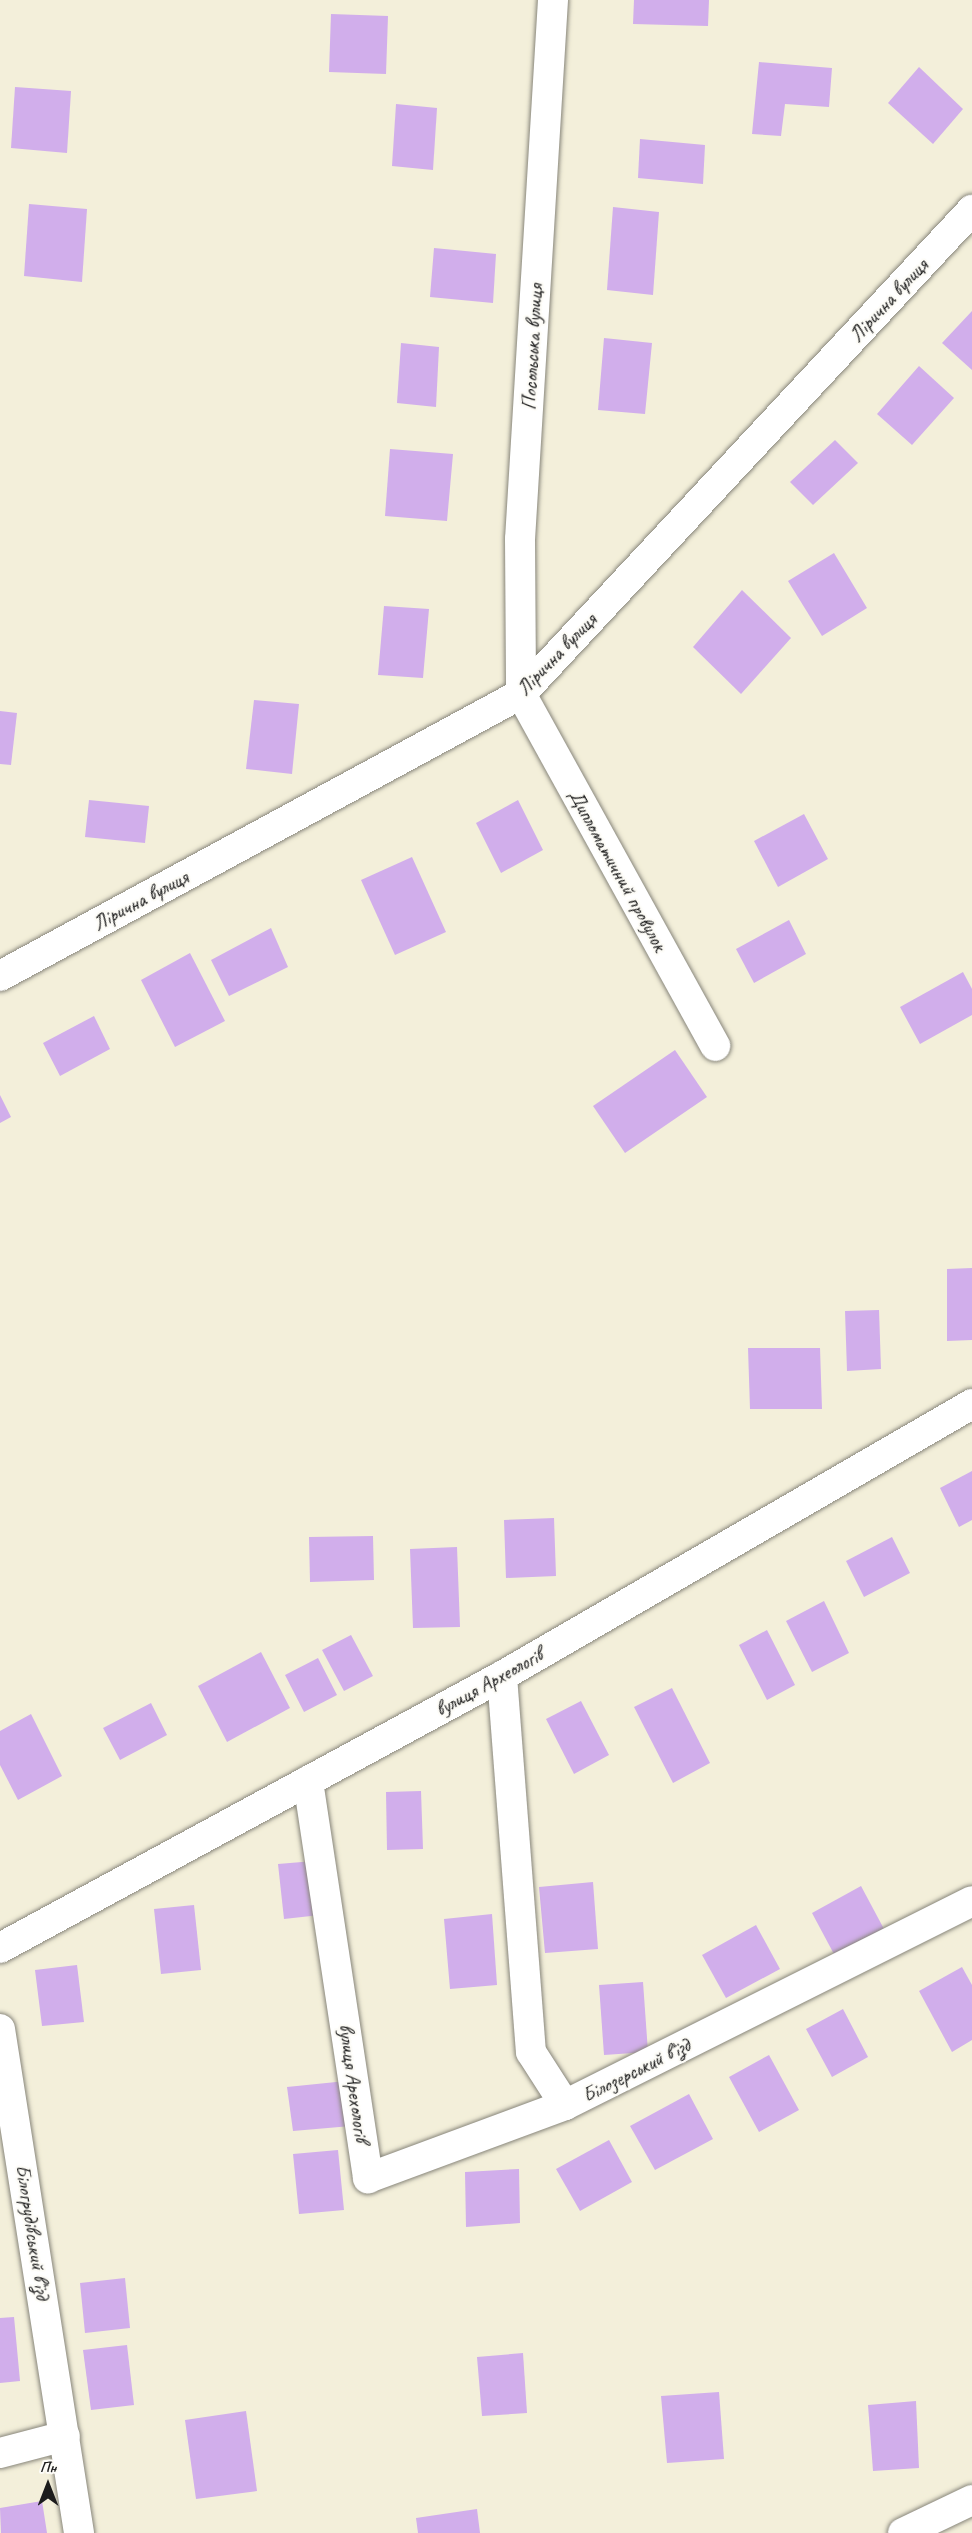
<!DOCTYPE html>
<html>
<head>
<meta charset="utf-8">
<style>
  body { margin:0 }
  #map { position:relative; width:972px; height:2533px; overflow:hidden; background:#f3efda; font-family:Caveat,sans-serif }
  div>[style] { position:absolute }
  .building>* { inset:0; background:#d1aeeb }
  .roads { filter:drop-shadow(0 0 2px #88867b) drop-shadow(0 0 2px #88867b) }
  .street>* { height:30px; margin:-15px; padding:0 15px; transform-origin:15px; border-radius:15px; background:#fff }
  span { translate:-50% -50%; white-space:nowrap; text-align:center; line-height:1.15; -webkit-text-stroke:4.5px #fdfcf7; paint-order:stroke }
  .street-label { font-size:21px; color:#1c1c1c }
  .north { position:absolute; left:18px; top:2455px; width:60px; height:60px; -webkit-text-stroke:4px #fdfcf7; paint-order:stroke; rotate:0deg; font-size:16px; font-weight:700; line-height:24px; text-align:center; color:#1c1c1c }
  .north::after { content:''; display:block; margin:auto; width:21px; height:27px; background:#1c1c1c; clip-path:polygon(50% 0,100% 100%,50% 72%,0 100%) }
</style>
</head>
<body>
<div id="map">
  <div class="building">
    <div style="clip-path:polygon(634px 0,709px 0,708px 26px,633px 24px)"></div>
    <div style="clip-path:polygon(331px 14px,388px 16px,386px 74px,329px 72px)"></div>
    <div style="clip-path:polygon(759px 62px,832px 68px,829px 107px,785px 104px,781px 136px,752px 134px)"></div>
    <div style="clip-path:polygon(919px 67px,963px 109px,933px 144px,888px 103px)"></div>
    <div style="clip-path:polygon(15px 87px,71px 91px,67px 153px,11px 148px)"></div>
    <div style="clip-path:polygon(396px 104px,437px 108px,433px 170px,392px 166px)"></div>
    <div style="clip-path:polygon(640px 139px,705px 145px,703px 184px,638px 178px)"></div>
    <div style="clip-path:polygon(29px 204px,87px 209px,82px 282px,24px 276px)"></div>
    <div style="clip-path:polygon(613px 207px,659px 212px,653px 295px,607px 290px)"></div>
    <div style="clip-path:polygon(434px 248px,496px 254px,493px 303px,430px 297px)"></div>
    <div style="clip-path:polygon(972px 311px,972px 370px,942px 343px)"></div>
    <div style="clip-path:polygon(604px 338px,652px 343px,645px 414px,598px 410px)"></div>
    <div style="clip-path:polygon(401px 343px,439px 347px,436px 407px,397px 403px)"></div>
    <div style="clip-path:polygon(919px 366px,954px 398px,912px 445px,877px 414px)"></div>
    <div style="clip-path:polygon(835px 440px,858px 463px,813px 505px,790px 482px)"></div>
    <div style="clip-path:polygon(390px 449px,453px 454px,447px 521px,385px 516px)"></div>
    <div style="clip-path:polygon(834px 553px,867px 608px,822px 636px,788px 581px)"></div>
    <div style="clip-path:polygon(742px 590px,791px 638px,741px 694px,693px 647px)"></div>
    <div style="clip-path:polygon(384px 606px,429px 609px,423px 678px,378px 675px)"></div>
    <div style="clip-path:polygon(254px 700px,299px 704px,292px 774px,246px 769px)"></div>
    <div style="clip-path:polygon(0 711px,17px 713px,11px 765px,0 764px)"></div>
    <div style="clip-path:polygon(89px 800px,149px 806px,145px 843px,85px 837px)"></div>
    <div style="clip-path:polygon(518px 800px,543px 850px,501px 873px,476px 823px)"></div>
    <div style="clip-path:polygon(804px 814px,828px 859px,778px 887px,754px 841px)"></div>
    <div style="clip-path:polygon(412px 857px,446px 932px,395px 955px,361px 880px)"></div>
    <div style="clip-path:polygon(789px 920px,806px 954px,754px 983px,736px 949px)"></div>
    <div style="clip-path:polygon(271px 928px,288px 967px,229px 996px,211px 960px)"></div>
    <div style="clip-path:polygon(190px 953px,225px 1021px,175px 1047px,141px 980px)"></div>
    <div style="clip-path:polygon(963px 972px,972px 989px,972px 1015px,920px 1044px,900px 1007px)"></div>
    <div style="clip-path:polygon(94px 1016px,110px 1049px,60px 1076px,43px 1043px)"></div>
    <div style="clip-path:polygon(675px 1050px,707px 1097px,625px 1153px,593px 1106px)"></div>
    <div style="clip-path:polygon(0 1095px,11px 1117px,0 1123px)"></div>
    <div style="clip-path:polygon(972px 1268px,972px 1340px,947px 1341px,947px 1269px)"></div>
    <div style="clip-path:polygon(879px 1310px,881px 1369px,847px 1371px,845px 1311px)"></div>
    <div style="clip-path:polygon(748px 1348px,820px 1348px,822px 1409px,750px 1409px)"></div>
    <div style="clip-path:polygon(972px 1471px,972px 1520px,959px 1527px,940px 1488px)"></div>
    <div style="clip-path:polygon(554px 1518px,556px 1576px,506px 1578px,504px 1520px)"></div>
    <div style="clip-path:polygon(373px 1536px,374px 1580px,310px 1582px,309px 1537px)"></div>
    <div style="clip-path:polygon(892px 1537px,910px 1573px,864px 1597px,846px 1561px)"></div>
    <div style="clip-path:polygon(457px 1547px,460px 1627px,413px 1628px,410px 1549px)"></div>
    <div style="clip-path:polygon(824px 1601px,849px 1653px,812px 1672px,786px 1621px)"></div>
    <div style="clip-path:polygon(767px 1630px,795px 1685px,767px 1700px,739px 1645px)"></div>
    <div style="clip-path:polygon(351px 1635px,373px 1676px,344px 1691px,322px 1650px)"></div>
    <div style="clip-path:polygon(261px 1652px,290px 1708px,227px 1742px,198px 1686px)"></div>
    <div style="clip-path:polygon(318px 1658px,337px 1695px,304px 1712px,285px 1675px)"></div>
    <div style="clip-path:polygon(672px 1688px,710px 1763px,673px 1783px,634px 1707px)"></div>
    <div style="clip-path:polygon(581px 1701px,609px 1755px,574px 1774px,546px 1719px)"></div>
    <div style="clip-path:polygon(151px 1703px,167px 1735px,120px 1760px,103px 1728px)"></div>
    <div style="clip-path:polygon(31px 1714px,62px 1776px,18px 1800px,0 1765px,0 1731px)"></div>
    <div style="clip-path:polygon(421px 1791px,423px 1849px,387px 1850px,386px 1792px)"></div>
    <div style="clip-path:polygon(314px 1861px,320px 1915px,284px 1919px,278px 1864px)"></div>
    <div style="clip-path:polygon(593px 1882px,598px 1949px,545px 1953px,539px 1887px)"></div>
    <div style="clip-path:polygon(861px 1886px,884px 1929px,835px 1956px,812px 1913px)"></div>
    <div style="clip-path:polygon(194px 1905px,201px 1970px,161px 1974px,154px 1909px)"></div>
    <div style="clip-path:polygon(492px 1914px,497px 1985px,450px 1989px,444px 1919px)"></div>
    <div style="clip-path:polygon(756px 1925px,780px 1969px,726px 1998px,702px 1955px)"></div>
    <div style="clip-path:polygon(77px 1965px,84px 2022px,42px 2026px,35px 1970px)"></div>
    <div style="clip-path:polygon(962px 1967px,972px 1985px,972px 2040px,952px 2052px,919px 1991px)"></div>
    <div style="clip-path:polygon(643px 1982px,648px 2052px,604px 2055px,599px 1985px)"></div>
    <div style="clip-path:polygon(843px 2009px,868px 2057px,832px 2077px,806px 2029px)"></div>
    <div style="clip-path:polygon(769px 2055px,799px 2110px,759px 2132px,729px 2077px)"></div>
    <div style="clip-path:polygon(346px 2081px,351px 2126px,293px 2131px,287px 2087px)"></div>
    <div style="clip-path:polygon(689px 2094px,713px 2139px,655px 2170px,630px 2126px)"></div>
    <div style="clip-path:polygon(609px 2140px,632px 2182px,580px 2211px,556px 2169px)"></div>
    <div style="clip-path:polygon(338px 2150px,344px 2210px,299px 2214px,293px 2154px)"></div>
    <div style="clip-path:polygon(519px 2169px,520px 2223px,466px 2227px,465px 2172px)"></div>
    <div style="clip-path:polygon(125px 2278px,130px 2328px,85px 2333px,80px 2283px)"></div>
    <div style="clip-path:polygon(14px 2317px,20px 2381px,0 2383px,0 2318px)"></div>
    <div style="clip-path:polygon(127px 2345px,134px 2405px,91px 2410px,83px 2350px)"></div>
    <div style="clip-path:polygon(523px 2353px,527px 2413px,482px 2416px,477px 2357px)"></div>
    <div style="clip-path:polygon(719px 2392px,724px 2459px,667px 2463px,661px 2396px)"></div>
    <div style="clip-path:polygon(916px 2401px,919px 2468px,873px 2471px,868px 2405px)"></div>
    <div style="clip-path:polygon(246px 2411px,257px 2491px,196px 2499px,185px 2420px)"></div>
    <div style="clip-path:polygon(42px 2501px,47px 2533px,1px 2533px,0 2508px)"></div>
    <div style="clip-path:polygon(477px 2509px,480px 2533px,418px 2533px,416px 2518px)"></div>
  </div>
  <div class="roads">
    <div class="street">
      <div style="left:553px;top:0;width:540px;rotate:93.5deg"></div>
      <div style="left:520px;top:539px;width:155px;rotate:89.6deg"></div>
      <div style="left:521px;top:694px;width:402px;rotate:61.1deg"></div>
      <div style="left:0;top:976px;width:592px;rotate:-28.43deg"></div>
      <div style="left:521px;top:694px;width:662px;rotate:-47.02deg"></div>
      <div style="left:502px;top:1676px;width:377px;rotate:85.6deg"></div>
      <div style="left:531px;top:2052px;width:63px;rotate:57.3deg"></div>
      <div style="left:565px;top:2105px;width:455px;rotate:-26.6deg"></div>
      <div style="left:308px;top:1781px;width:402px;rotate:81.4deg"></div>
      <div style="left:368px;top:2178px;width:210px;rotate:-20.3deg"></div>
      <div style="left:0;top:1948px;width:571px;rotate:-28.45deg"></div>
      <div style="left:502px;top:1676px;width:543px;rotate:-30.06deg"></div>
      <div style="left:0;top:2029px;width:510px;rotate:81.09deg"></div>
      <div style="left:0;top:2453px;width:67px;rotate:-14.7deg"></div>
      <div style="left:903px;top:2533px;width:76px;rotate:-25.6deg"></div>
    </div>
  </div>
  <div class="street-label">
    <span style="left:888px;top:300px;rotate:-47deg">Лірична вулиця</span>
    <span style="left:532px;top:347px;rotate:-87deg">Посольська вулиця</span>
    <span style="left:556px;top:654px;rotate:-46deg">Лірична вулиця</span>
    <span style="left:618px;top:870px;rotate:61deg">Дипломатичний провулок</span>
    <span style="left:140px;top:900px;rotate:-28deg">Лірична вулиця</span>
    <span style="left:489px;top:1682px;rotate:-29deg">вулиця Археологів</span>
    <span style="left:636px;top:2070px;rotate:-27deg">Білозерський в'їзд</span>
    <span style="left:354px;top:2083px;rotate:82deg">вулиця Арехологів</span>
    <span style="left:33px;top:2232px;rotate:81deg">Білогрудівський в'їзд</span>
  </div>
  <div class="north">Пн</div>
</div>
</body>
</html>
